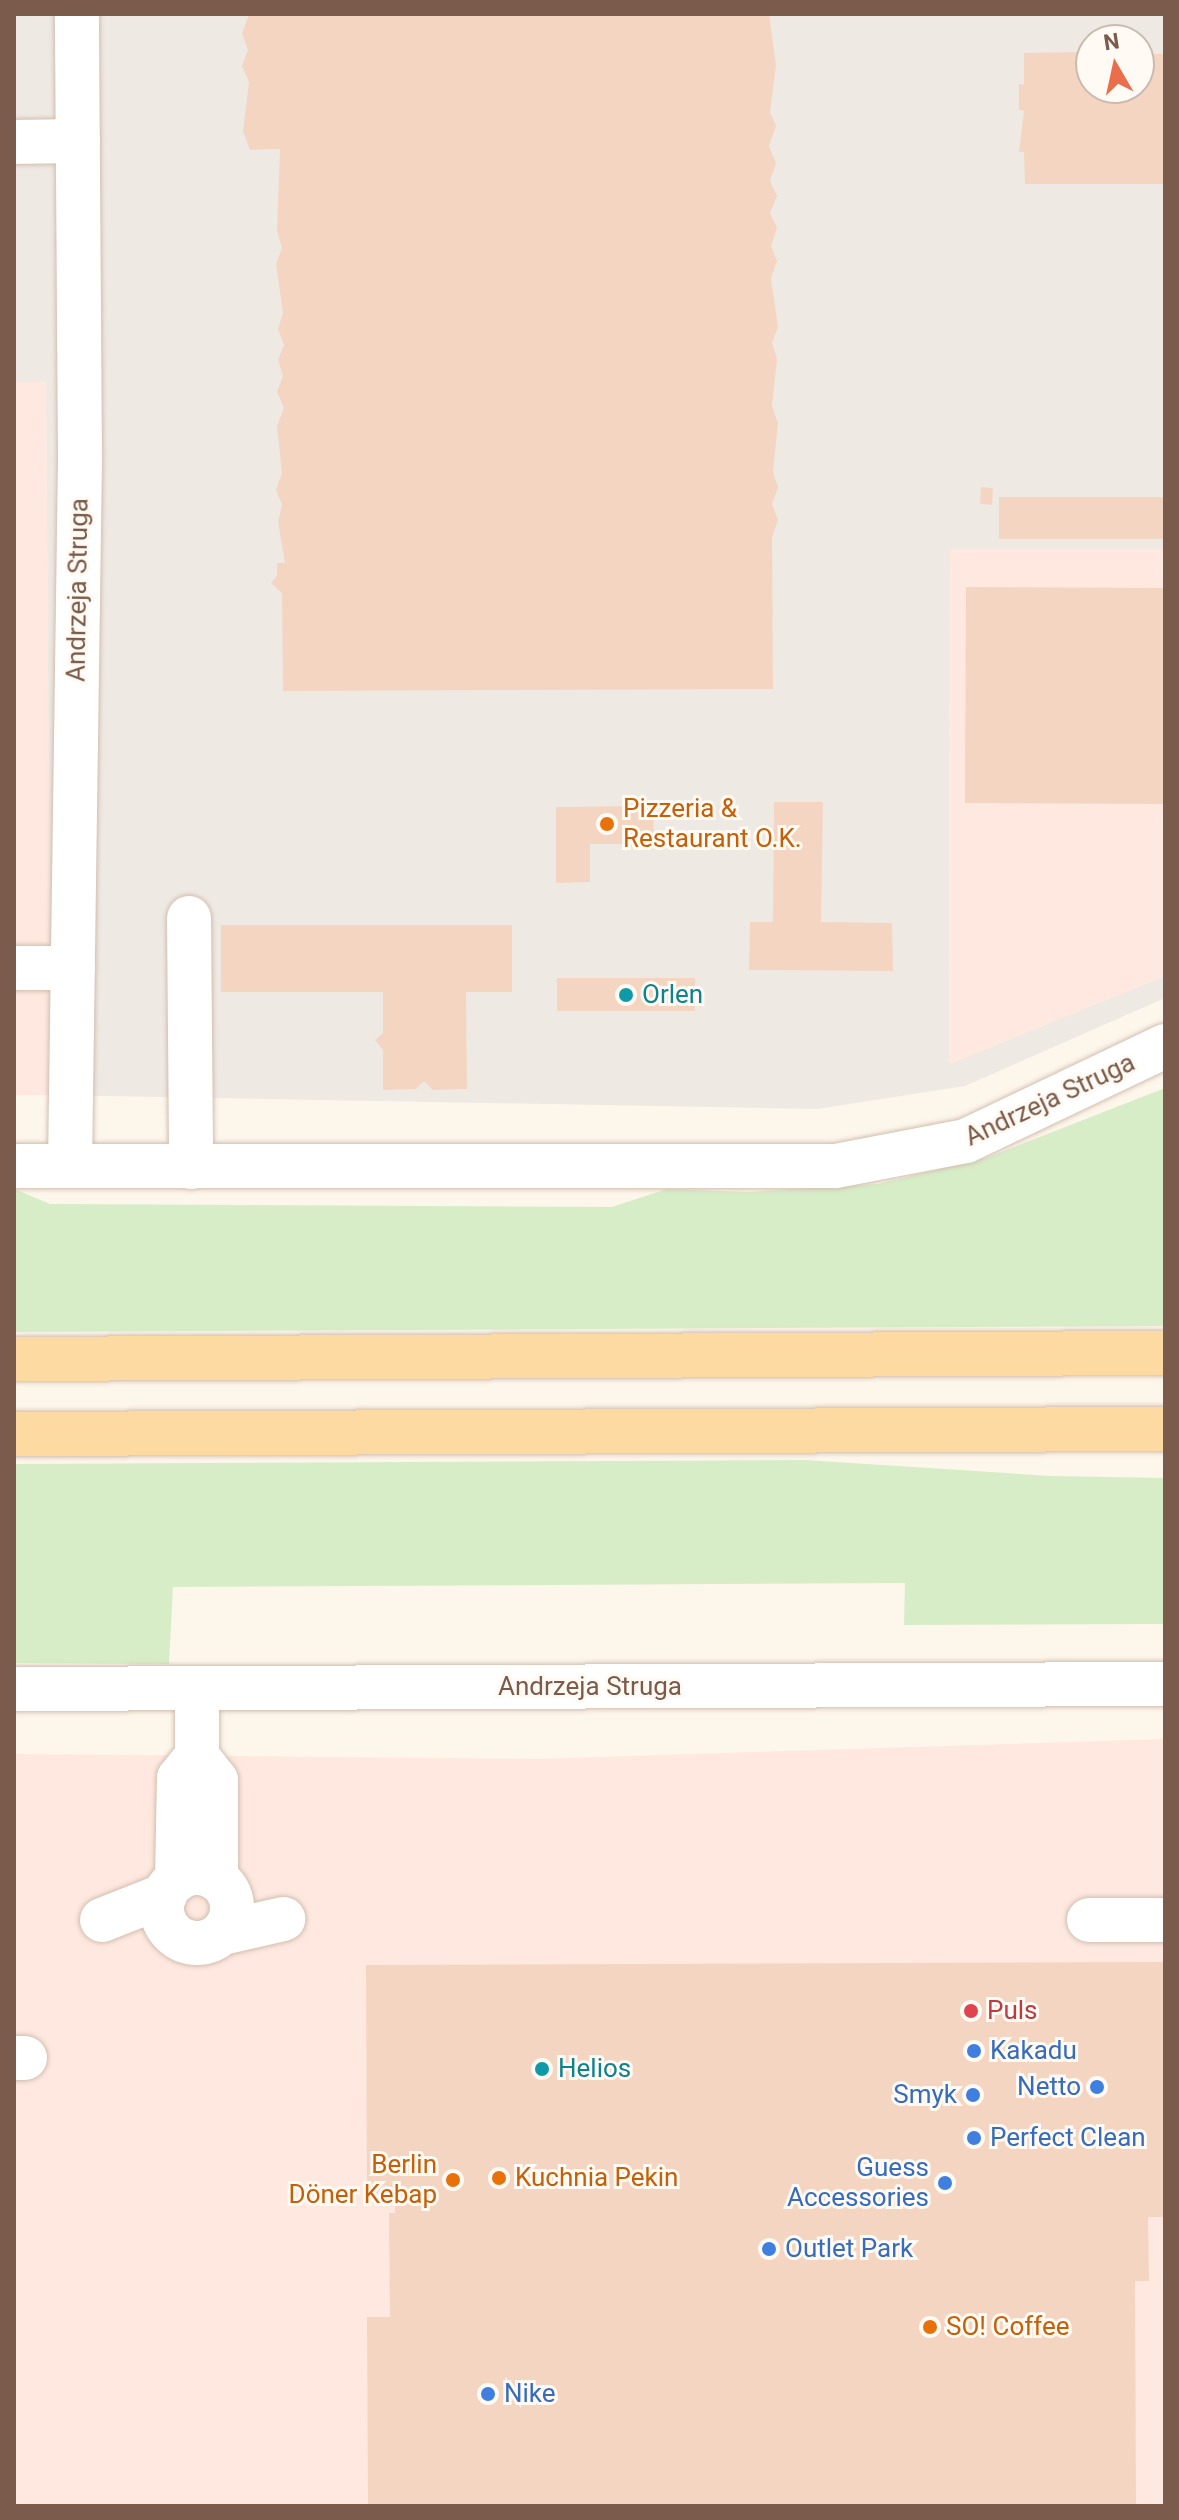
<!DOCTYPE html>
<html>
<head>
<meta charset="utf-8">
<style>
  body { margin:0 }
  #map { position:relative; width:1179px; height:2520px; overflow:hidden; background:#fdf6eb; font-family:Roboto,sans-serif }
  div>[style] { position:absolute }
  .commercial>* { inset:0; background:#fee8df }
  .industrial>* { inset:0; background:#efe9e4 }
  .green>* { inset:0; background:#d7edc8 }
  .building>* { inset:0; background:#f4d5c1 }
  .roads { filter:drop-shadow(0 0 2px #d2beaf) drop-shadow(0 0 2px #d2beaf) }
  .minor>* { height:44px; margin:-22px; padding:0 22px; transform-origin:22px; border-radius:22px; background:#fff }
  .minor>.ring { margin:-22px; padding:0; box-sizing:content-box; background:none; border:44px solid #fff; border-radius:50% }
  .major>* { height:44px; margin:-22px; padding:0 22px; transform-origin:22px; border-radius:22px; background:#fddaa2 }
  .dots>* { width:22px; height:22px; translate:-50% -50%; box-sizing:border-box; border:4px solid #fffaf3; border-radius:50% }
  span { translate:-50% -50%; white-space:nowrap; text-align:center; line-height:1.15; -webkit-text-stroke:6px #fffaf3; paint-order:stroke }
  .street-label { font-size:26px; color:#7b5c4c }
  .food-label { font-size:26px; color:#c56008 }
  .left { translate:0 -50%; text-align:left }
  .right { translate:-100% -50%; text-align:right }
  .culture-label { font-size:26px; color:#0d838f }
  .health-label { font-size:26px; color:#be3a42 }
  .shop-label { font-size:26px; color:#366cbe }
  .frame { position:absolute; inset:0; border:16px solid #7b5c4c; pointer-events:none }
  .north { position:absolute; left:1075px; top:24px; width:80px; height:80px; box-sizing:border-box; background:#fffaf3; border:2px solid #cabbb0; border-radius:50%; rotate:351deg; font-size:22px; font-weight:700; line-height:32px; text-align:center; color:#7b5c4c }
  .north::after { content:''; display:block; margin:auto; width:28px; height:36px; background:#eb6e4c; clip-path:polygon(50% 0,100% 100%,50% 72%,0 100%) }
</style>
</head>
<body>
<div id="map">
  <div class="commercial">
    <div style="clip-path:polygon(14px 382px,46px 382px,51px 1095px,14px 1095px)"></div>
    <div style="clip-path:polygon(950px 548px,1165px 549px,1165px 976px,949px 1064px)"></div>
    <div style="clip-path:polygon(1165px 1739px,1165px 2506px,14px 2506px,14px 1754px,538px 1759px)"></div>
  </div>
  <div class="industrial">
    <div style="clip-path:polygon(evenodd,14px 14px,1165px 14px,1165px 549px,950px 549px,949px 1064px,1165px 976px,1165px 998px,965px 1086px,817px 1109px,51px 1095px,46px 382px,14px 382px,14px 14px,1091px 40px,1139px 40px,1139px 88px,1091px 88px,1091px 40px)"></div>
  </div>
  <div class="green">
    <div style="clip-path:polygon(1165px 1088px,1165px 1326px,14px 1332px,14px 1189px,50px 1204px,612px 1207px,667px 1189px,747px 1192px,878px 1184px,986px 1158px)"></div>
    <div style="clip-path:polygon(805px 1460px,1051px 1476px,1165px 1478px,1165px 1624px,904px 1625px,905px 1583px,173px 1587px,169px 1664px,14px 1663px,14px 1464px)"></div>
  </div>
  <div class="building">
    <div style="clip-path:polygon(249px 14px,769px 14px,776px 65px,770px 112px,776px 126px,769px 146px,776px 163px,770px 181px,777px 196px,770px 213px,777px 228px,771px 246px,777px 261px,771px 278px,778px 327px,772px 343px,777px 359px,772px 406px,778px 423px,773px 472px,778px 487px,772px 504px,778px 520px,772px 537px,773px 689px,283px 691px,282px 593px,271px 583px,277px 576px,277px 563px,285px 563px,278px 522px,282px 505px,276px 490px,282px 473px,277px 426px,284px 408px,277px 392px,283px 376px,278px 360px,284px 345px,278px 329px,283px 313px,276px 264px,282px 248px,277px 231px,280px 149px,250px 150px,243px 131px,249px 82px,242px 66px,248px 50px,242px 34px)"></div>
    <div style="clip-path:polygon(1091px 52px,1091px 88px,1139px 88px,1139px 54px,1165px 54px,1165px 184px,1025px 184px,1024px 152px,1019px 152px,1024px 111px,1019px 110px,1019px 84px,1024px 85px,1024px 53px)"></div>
    <div style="clip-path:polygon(981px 487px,993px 488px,992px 505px,980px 504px)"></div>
    <div style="clip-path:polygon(999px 497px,1165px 497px,1165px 539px,999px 539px)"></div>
    <div style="clip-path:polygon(966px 587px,1165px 588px,1165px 804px,965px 803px)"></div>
    <div style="clip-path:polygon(774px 802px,823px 802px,821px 922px,892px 923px,893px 971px,749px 970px,750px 922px,773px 922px)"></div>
    <div style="clip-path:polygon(653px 806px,654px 844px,590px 844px,590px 882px,556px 883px,556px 807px)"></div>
    <div style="clip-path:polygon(221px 925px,512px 925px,512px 992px,466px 992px,467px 1089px,433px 1090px,424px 1081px,416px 1089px,383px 1090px,383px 1050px,375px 1040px,383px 1033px,383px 992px,221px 992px)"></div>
    <div style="clip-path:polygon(557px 978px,695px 978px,695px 1011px,557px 1011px)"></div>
    <div style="clip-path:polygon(1165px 1962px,1165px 2217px,1148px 2217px,1149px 2281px,1135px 2281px,1136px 2506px,368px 2506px,367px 2317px,390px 2317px,389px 2213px,395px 2213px,395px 2201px,367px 2201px,366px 1965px)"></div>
  </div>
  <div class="roads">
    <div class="minor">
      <div style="left:14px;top:142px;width:64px;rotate:-0.9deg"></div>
      <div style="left:189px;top:918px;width:249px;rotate:89.5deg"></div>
      <div style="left:14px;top:968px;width:59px"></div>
      <div style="left:14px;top:1166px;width:822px"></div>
      <div style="left:836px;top:1166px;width:132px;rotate:-10.9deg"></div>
      <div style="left:966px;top:1141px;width:221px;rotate:-25.5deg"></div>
      <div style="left:70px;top:1166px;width:706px;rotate:-89.19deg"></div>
      <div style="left:80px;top:460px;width:446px;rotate:-90.4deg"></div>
      <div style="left:14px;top:1689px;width:1151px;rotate:-0.25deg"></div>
      <div style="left:197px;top:1689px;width:67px;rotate:90deg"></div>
      <div style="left:197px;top:1756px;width:31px;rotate:52deg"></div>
      <div style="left:216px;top:1780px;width:99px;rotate:90deg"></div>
      <div class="ring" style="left:162px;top:1873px;width:26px;height:26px"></div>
      <div style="left:177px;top:1880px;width:102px;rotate:-88.9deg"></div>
      <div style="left:179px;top:1778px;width:28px;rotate:-51deg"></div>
      <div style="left:102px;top:1920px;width:68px;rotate:-21.6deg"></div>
      <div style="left:1089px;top:1920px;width:76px"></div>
      <div style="left:222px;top:1933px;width:63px;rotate:-12.9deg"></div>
      <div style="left:14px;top:2058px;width:11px"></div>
    </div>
    <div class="major">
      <div style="left:14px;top:1359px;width:1151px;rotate:-0.3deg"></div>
      <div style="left:14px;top:1434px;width:1151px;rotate:-0.25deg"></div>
    </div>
  </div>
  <div class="dots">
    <div style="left:607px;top:824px;background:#e8710a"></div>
    <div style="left:626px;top:995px;background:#0f9aa8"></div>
    <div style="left:971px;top:2011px;background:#e0444e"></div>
    <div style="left:974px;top:2051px;background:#3f7fe0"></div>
    <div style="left:542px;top:2069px;background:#0f9aa8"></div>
    <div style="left:1097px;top:2087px;background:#3f7fe0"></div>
    <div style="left:973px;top:2095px;background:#3f7fe0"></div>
    <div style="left:974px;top:2138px;background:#3f7fe0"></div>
    <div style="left:499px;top:2178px;background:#e8710a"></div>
    <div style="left:453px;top:2180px;background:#e8710a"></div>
    <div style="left:945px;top:2183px;background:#3f7fe0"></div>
    <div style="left:769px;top:2249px;background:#3f7fe0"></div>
    <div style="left:930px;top:2327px;background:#e8710a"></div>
    <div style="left:488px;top:2394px;background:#3f7fe0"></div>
  </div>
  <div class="street-label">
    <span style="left:78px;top:590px;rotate:-89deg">Andrzeja Struga</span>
    <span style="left:1050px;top:1100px;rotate:-25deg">Andrzeja Struga</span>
    <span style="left:590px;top:1687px">Andrzeja Struga</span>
  </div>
  <div class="food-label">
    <span class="left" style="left:623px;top:824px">Pizzeria &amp;<br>Restaurant O.K.</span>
    <span class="right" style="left:437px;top:2180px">Berlin<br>Döner Kebap</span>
    <span class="left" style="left:515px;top:2178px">Kuchnia Pekin</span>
    <span class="left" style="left:946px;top:2327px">SO! Coffee</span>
  </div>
  <div class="culture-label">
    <span class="left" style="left:642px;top:995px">Orlen</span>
    <span class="left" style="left:558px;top:2069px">Helios</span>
  </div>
  <div class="health-label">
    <span class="left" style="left:987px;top:2011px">Puls</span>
  </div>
  <div class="shop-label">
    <span class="left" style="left:990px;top:2051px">Kakadu</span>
    <span class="right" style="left:1081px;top:2087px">Netto</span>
    <span class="right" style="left:957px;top:2095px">Smyk</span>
    <span class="left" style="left:990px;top:2138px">Perfect Clean</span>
    <span class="right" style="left:929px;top:2183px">Guess<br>Accessories</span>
    <span class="left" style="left:785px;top:2249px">Outlet Park</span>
    <span class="left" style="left:504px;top:2394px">Nike</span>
  </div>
  <div class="frame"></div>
  <div class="north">N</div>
</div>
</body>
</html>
